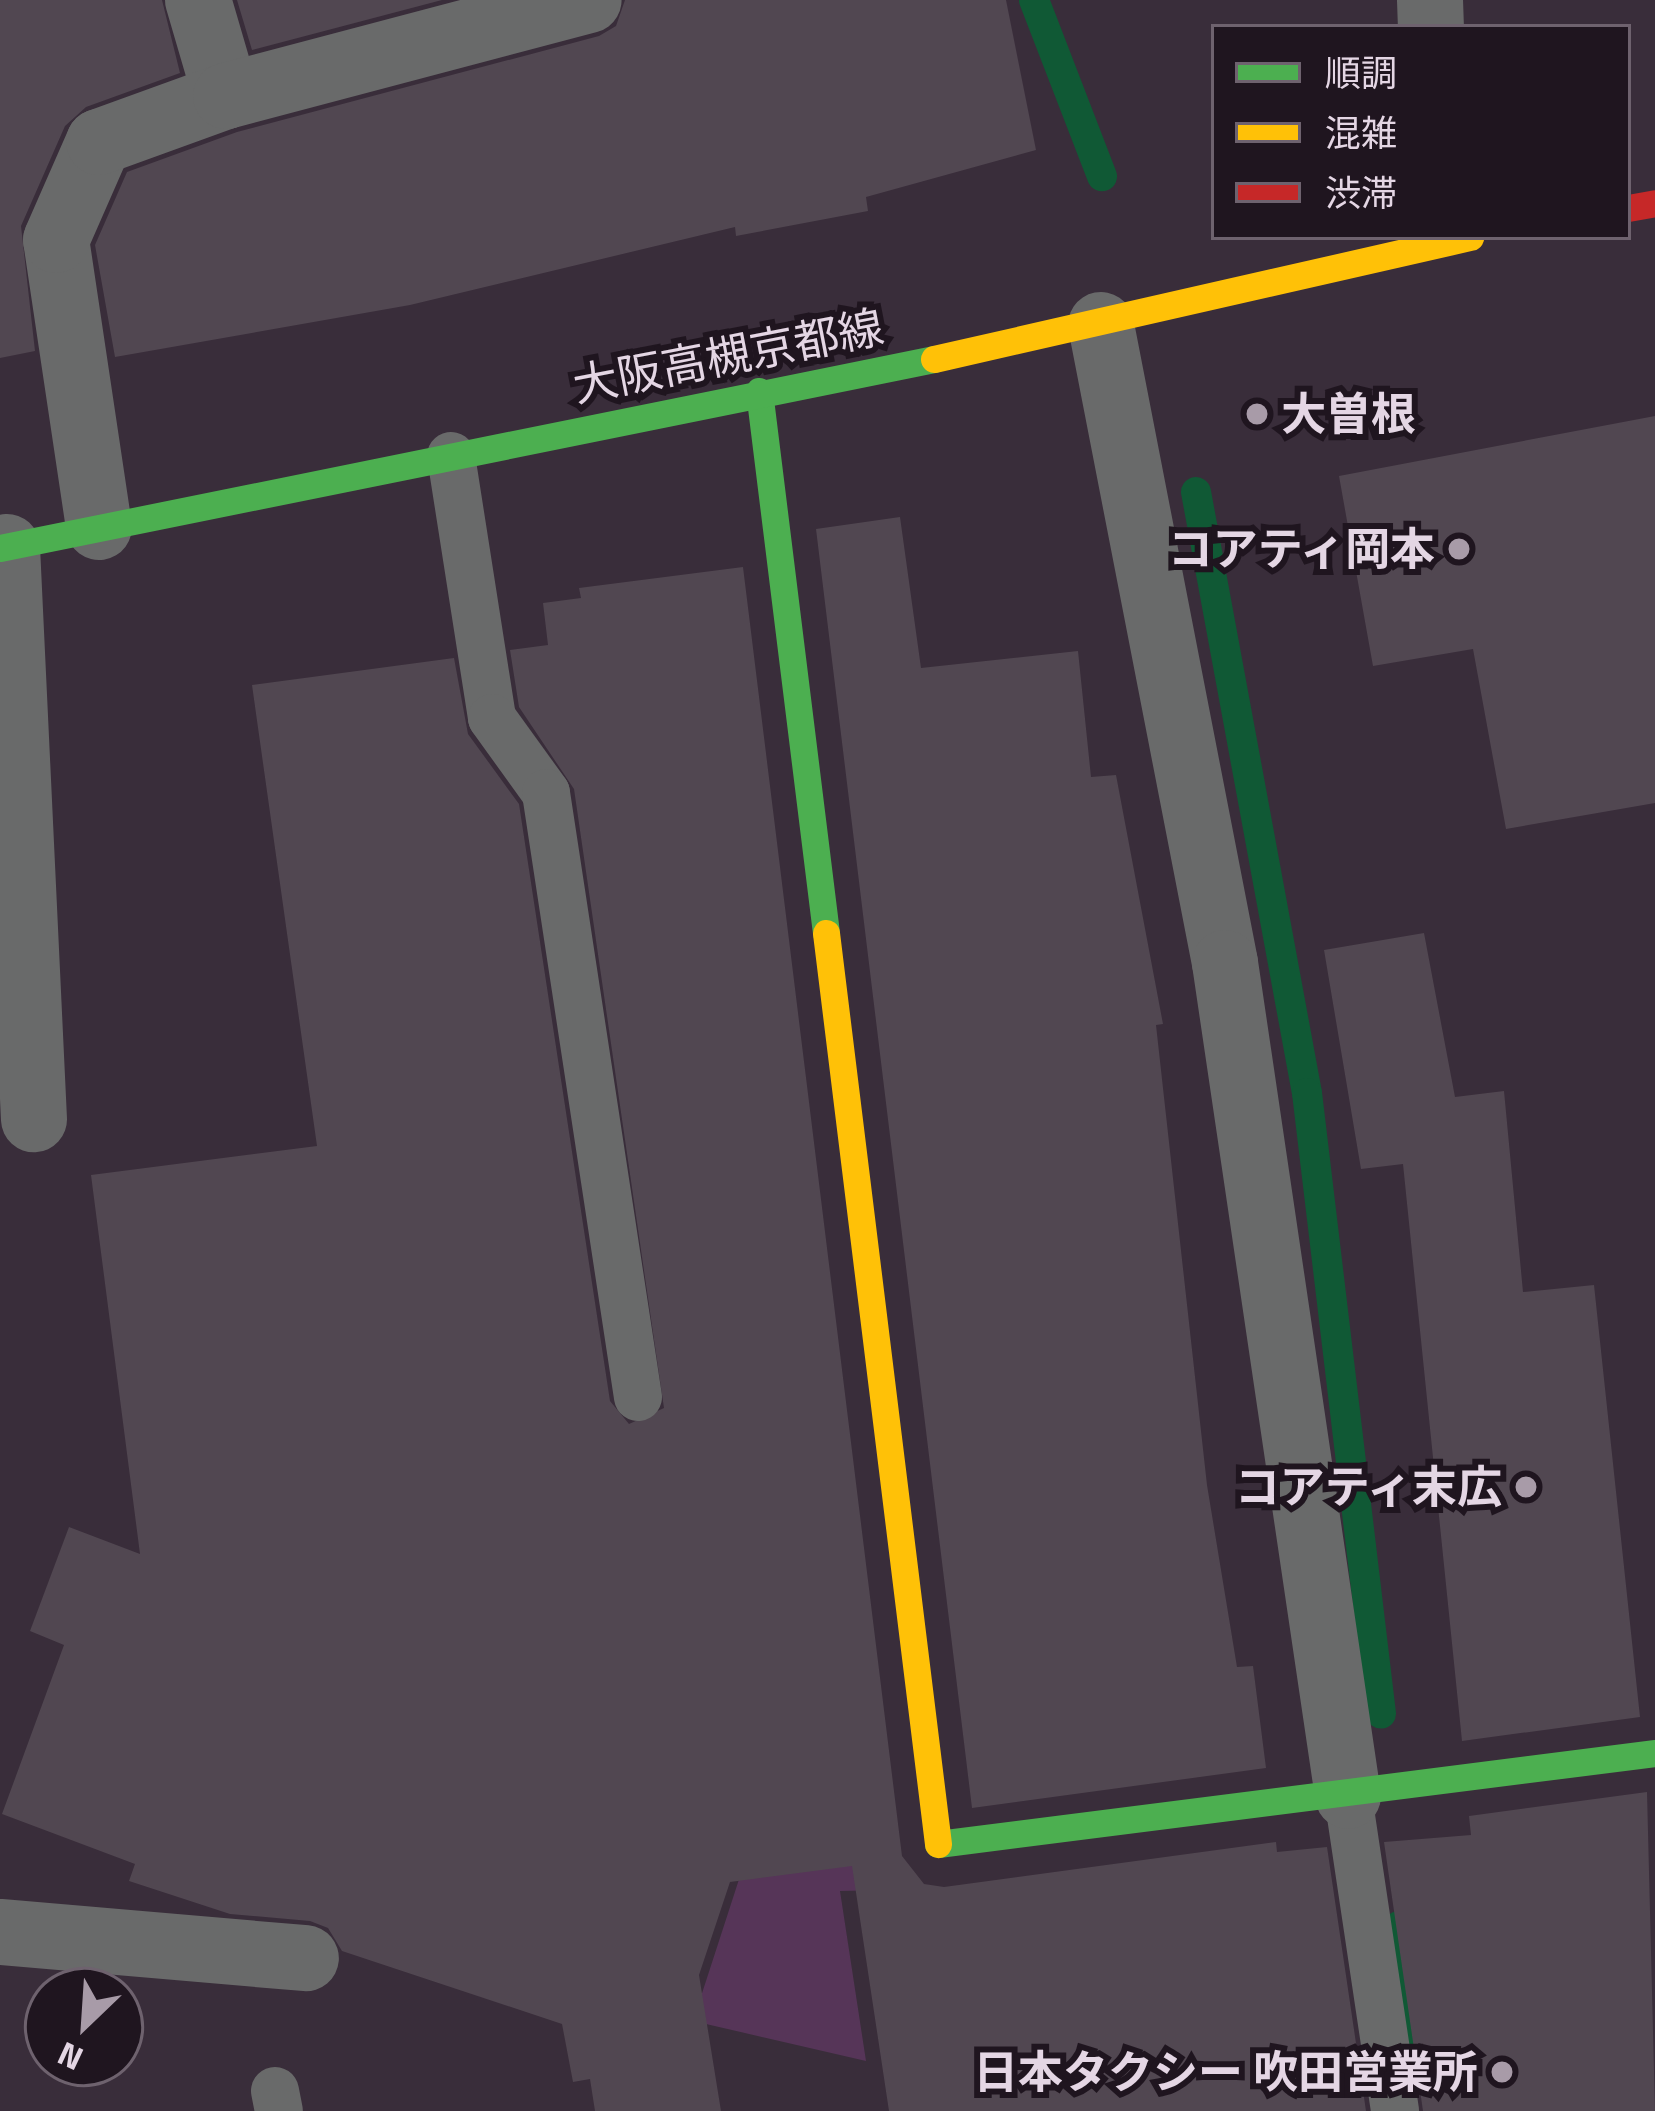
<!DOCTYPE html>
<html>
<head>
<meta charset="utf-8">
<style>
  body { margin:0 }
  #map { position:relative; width:1655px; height:2111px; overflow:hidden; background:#392d3a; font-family:"Titillium Web","Noto Sans JP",sans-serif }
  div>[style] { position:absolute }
  .green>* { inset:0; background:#563558 }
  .stream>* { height:30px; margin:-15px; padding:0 15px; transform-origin:15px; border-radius:15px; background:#105935 }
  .building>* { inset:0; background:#514751 }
  .lane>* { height:48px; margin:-24px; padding:0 24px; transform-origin:24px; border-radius:24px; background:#696a6a }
  .street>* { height:66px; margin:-33px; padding:0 33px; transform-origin:33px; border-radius:33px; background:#696a6a }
  .fast>* { height:27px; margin:-13.5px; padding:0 13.5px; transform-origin:13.5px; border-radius:13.5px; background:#4caf50 }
  .slow>* { height:27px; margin:-13.5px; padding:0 13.5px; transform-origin:13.5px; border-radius:13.5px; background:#ffc107 }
  .jam>* { height:27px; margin:-13.5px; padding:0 13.5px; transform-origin:13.5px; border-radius:13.5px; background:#c62828 }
  .dots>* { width:33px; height:33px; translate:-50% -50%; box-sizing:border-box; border:6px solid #1f151f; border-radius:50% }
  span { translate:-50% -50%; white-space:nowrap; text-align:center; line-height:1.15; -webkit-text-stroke:12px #1f151f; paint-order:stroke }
  .street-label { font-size:45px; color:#e4d6e4 }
  .poi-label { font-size:45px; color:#e4d6e4; font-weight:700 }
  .left { translate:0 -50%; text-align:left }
  .right { translate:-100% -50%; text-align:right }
  .legend { position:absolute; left:1211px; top:24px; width:420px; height:216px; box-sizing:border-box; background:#1f151f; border:3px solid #6e626e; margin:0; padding:15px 21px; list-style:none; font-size:36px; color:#e4d6e4 }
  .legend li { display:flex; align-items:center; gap:24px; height:60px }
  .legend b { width:60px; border:3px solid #6e626e }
  .north { position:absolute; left:24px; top:1967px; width:120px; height:120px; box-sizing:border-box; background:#1f151f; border:3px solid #6e626e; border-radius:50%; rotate:205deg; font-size:33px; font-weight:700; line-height:48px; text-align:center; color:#e4d6e4 }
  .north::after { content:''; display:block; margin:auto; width:42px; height:54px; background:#a89ba8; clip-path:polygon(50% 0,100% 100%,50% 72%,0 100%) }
</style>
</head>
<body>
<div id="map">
  <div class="green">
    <div style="clip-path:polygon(881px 1851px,887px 1890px,840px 1891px,866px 2061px,693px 2021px,743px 1867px)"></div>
  </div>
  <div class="stream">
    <div style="left:1034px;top:0;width:189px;rotate:68.9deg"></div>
    <div style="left:1196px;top:492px;width:611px;rotate:79.54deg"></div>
    <div style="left:1307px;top:1093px;width:625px;rotate:83.2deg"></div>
    <div style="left:1399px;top:1926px;width:132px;rotate:85.7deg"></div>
  </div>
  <div class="building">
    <div style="clip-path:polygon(0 0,162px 0,180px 73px,86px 107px,65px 126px,21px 226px,35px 351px,0 358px)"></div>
    <div style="clip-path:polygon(237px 0,442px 0,252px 50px)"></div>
    <div style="clip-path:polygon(625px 0,1006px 0,1036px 150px,866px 197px,868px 211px,736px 236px,735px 227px,410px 305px,115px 357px,95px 245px,127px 172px,237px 132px,599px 36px,616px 26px)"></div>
    <div style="clip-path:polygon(1655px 416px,1655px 803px,1506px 829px,1473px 649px,1373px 666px,1339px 476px)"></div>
    <div style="clip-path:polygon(900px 517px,921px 668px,1078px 651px,1091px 777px,1116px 775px,1163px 1024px,1156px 1025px,1207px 1485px,1237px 1667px,1253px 1666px,1266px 1768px,972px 1808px,816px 529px)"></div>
    <div style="clip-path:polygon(743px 567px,902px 1856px,924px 1884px,944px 1887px,1276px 1842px,1277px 1852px,1327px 1847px,1366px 2111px,889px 2111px,852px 1866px,730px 1882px,699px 1975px,721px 2111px,595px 2111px,590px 2079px,573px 2082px,562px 2024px,342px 1951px,328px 1928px,310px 1921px,230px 1914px,129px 1881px,135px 1864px,2px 1814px,64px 1645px,30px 1631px,69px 1527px,140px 1554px,91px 1175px,317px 1146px,252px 685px,454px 658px,468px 734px,519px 804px,610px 1401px,629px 1424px,664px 1408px,574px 789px,519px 707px,510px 650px,548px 645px,543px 603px,581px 598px,579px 588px)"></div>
    <div style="clip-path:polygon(1424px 933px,1455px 1097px,1504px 1091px,1523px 1292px,1594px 1285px,1640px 1717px,1462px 1741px,1403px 1164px,1361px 1169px,1324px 950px)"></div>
    <div style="clip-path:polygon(1647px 1792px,1655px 2111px,1423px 2111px,1384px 1842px,1471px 1835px,1469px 1816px)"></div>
  </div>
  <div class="lane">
    <div style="left:451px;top:456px;width:265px;rotate:81.1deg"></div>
    <div style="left:492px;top:718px;width:92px;rotate:54.2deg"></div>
    <div style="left:546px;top:793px;width:611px;rotate:81.34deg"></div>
    <div style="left:1348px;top:1796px;width:318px;rotate:81.5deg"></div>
    <div style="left:275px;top:2091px;width:20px;rotate:79deg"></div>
  </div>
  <div class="street">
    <div style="left:198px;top:0;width:100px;rotate:73.7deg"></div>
    <div style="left:1430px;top:0;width:27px;rotate:88deg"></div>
    <div style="left:1101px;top:325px;width:650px;rotate:79deg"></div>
    <div style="left:1225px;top:963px;width:842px;rotate:81.6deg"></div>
    <div style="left:99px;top:527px;width:290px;rotate:-98.5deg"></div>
    <div style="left:56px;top:240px;width:107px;rotate:-66.3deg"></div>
    <div style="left:99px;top:142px;width:135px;rotate:-19.9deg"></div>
    <div style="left:226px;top:96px;width:375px;rotate:-14.8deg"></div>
    <div style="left:7px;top:547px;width:573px;rotate:87.3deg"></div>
    <div style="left:0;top:1932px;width:307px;rotate:4.9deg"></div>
  </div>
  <div class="fast">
    <div style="left:759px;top:391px;width:546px;rotate:82.95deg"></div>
    <div style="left:0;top:548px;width:953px;rotate:-11.44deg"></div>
    <div style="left:938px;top:1844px;width:723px;rotate:-7.23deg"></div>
  </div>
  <div class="slow">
    <div style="left:934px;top:359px;width:550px;rotate:-12.82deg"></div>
    <div style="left:826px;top:933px;width:918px;rotate:82.99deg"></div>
  </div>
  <div class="jam">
    <div style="left:1628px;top:208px;width:27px;rotate:-10deg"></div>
  </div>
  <div class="dots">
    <div style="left:1257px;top:414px;background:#a89ba8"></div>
    <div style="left:1459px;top:549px;background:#a89ba8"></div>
    <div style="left:1526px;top:1487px;background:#a89ba8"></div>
    <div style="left:1502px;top:2072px;background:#a89ba8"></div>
  </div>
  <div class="street-label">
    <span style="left:728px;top:356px;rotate:-11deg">大阪高槻京都線</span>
  </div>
  <div class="poi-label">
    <span class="left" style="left:1281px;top:414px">大曽根</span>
    <span class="right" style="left:1435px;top:549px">コアティ岡本</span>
    <span class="right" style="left:1502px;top:1487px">コアティ末広</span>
    <span class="right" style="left:1478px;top:2072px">日本タクシー 吹田営業所</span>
  </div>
  <ul class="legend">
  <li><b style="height:15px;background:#4caf50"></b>順調</li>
  <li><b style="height:15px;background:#ffc107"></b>混雑</li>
  <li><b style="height:15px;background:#c62828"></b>渋滞</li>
  </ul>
  <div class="north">N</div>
</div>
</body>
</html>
